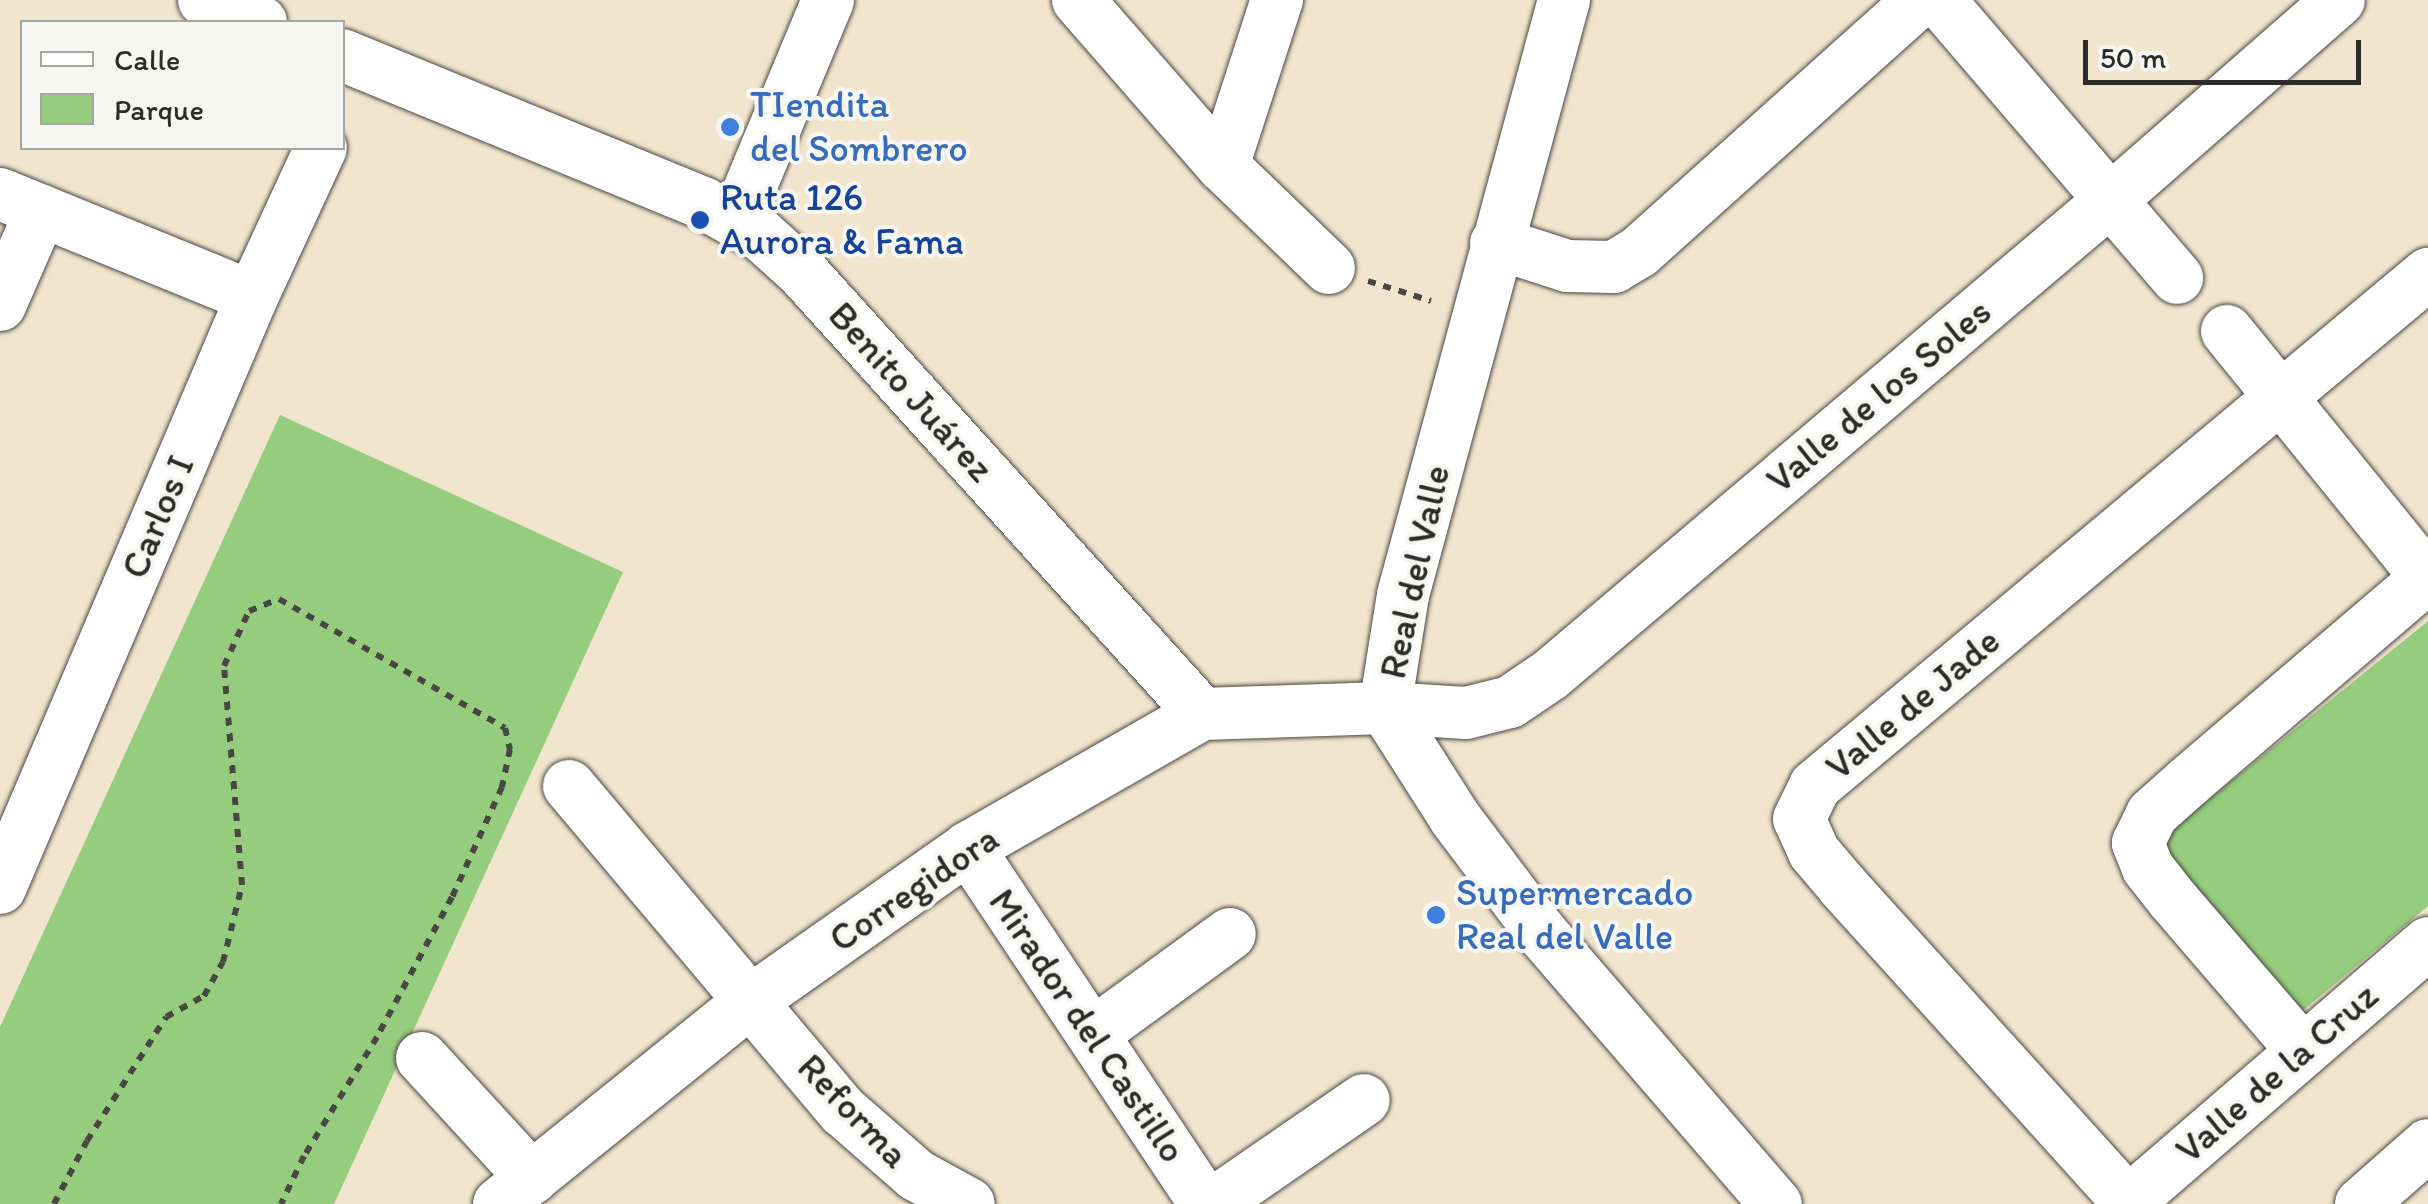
<!DOCTYPE html>
<html>
<head>
<meta charset="utf-8">
<style>
  body { margin:0 }
  #map { position:relative; width:2428px; height:1204px; overflow:hidden; background:#f2e5ce; font-family:Itim,sans-serif }
  div>[style] { position:absolute }
  .green>* { inset:0; background:#96cc7e }
  .path>* { height:6px; margin-top:-3px; transform-origin:0; background:repeating-linear-gradient(90deg,#494743 0 8px,transparent 0 16px) }
  .roads { filter:drop-shadow(0 0 2px #494743) drop-shadow(0 0 2px #494743) }
  .minor>* { height:52px; margin:-26px; padding:0 26px; transform-origin:26px; border-radius:26px; background:#fff }
  .dots>* { width:28px; height:28px; translate:-50% -50%; box-sizing:border-box; border:5px solid #f6f6f2; border-radius:50% }
  span { translate:-50% -50%; white-space:nowrap; text-align:center; line-height:1.15; -webkit-text-stroke:8px #f6f6f2; paint-order:stroke }
  .shop-label { font-size:38px; color:#366cbe }
  .left { translate:0 -50%; text-align:left }
  .transit-label { font-size:38px; color:#164399 }
  .street-label { font-size:38px; color:#2b2b2b }
  .legend { position:absolute; left:20px; top:20px; width:325px; height:130px; box-sizing:border-box; background:#f6f6f2; border:2px solid #a5a5a2; margin:0; padding:12px 18px; list-style:none; font-size:30px; color:#2b2b2b }
  .legend li { display:flex; align-items:center; gap:20px; height:50px }
  .legend b { width:50px; border:2px solid #a5a5a2 }
  .scale { position:absolute; left:2083px; top:40px; width:278px; height:45px; box-sizing:border-box; border:5px solid #2b2b2b; border-top:0; padding-left:12px; font-size:30px; line-height:35px; white-space:nowrap; color:#2b2b2b; -webkit-text-stroke:8px #f6f6f2; paint-order:stroke }
</style>
</head>
<body>
<div id="map">
  <div class="green">
    <div style="clip-path:polygon(280px 415px,623px 572px,334px 1204px,0 1204px,0 1027px)"></div>
    <div style="clip-path:polygon(2428px 621px,2428px 906px,2295px 1017px,2155px 843px)"></div>
  </div>
  <div class="path">
    <div style="left:1368px;top:281px;width:66px;rotate:17.6deg"></div>
    <div style="left:54px;top:1204px;width:71px;rotate:-62.4deg"></div>
    <div style="left:87px;top:1141px;width:147px;rotate:-57.5deg"></div>
    <div style="left:166px;top:1017px;width:43px;rotate:-28.9deg"></div>
    <div style="left:204px;top:996px;width:39px;rotate:-61deg"></div>
    <div style="left:223px;top:962px;width:79px;rotate:-76.1deg"></div>
    <div style="left:242px;top:885px;width:220px;rotate:-94.7deg"></div>
    <div style="left:224px;top:666px;width:60px;rotate:-65.6deg"></div>
    <div style="left:249px;top:611px;width:32px;rotate:-22deg"></div>
    <div style="left:279px;top:599px;width:260px;rotate:29.7deg"></div>
    <div style="left:505px;top:728px;width:22px;rotate:77deg"></div>
    <div style="left:510px;top:749px;width:39px;rotate:102deg"></div>
    <div style="left:502px;top:787px;width:121px;rotate:114.4deg"></div>
    <div style="left:452px;top:897px;width:159px;rotate:118.2deg"></div>
    <div style="left:377px;top:1037px;width:140px;rotate:121.5deg"></div>
    <div style="left:304px;top:1156px;width:53px;rotate:115.6deg"></div>
  </div>
  <div class="roads">
    <div class="minor">
      <div style="left:204px;top:0;width:61px;rotate:21.1deg"></div>
      <div style="left:1078px;top:0;width:220px;rotate:48.9deg"></div>
      <div style="left:1223px;top:166px;width:147px;rotate:43.9deg"></div>
      <div style="left:1564px;top:0;width:616px;rotate:105.14deg"></div>
      <div style="left:1403px;top:595px;width:114px;rotate:99.1deg"></div>
      <div style="left:1385px;top:708px;width:130px;rotate:57.5deg"></div>
      <div style="left:1455px;top:818px;width:141px;rotate:53deg"></div>
      <div style="left:1540px;top:931px;width:361px;rotate:49.2deg"></div>
      <div style="left:1939px;top:0;width:366px;rotate:49.4deg"></div>
      <div style="left:342px;top:55px;width:390px;rotate:22.3deg"></div>
      <div style="left:703px;top:203px;width:68px;rotate:29.2deg"></div>
      <div style="left:762px;top:236px;width:54px;rotate:42deg"></div>
      <div style="left:802px;top:272px;width:596px;rotate:47.86deg"></div>
      <div style="left:1223px;top:166px;width:175px;rotate:-72deg"></div>
      <div style="left:0;top:194px;width:272px;rotate:22.2deg"></div>
      <div style="left:737px;top:219px;width:237px;rotate:-67.4deg"></div>
      <div style="left:1496px;top:243px;width:75px;rotate:17.9deg"></div>
      <div style="left:1567px;top:266px;width:47px;rotate:1.2deg"></div>
      <div style="left:1614px;top:267px;width:29px;rotate:-31deg"></div>
      <div style="left:1639px;top:252px;width:377px;rotate:-41.9deg"></div>
      <div style="left:0;top:305px;width:103px;rotate:-66.4deg"></div>
      <div style="left:2227px;top:331px;width:319px;rotate:51deg"></div>
      <div style="left:569px;top:786px;width:425px;rotate:49.9deg"></div>
      <div style="left:843px;top:1111px;width:97px;rotate:41.2deg"></div>
      <div style="left:916px;top:1175px;width:60px;rotate:28.7deg"></div>
      <div style="left:968px;top:848px;width:428px;rotate:56.3deg"></div>
      <div style="left:0;top:888px;width:642px;rotate:-66.91deg"></div>
      <div style="left:252px;top:297px;width:164px;rotate:-65.2deg"></div>
      <div style="left:1094px;top:1033px;width:168px;rotate:-36.1deg"></div>
      <div style="left:2303px;top:1051px;width:199px;rotate:-130.7deg"></div>
      <div style="left:2173px;top:900px;width:41px;rotate:-128deg"></div>
      <div style="left:2148px;top:868px;width:27px;rotate:-112deg"></div>
      <div style="left:2138px;top:843px;width:32px;rotate:-64deg"></div>
      <div style="left:2152px;top:814px;width:50px;rotate:-41.7deg"></div>
      <div style="left:2189px;top:781px;width:313px;rotate:-40.5deg"></div>
      <div style="left:422px;top:1058px;width:163px;rotate:47.5deg"></div>
      <div style="left:499px;top:1204px;width:325px;rotate:-38.9deg"></div>
      <div style="left:752px;top:1000px;width:264px;rotate:-35.1deg"></div>
      <div style="left:968px;top:848px;width:270px;rotate:-29.8deg"></div>
      <div style="left:1202px;top:714px;width:183px;rotate:-1.9deg"></div>
      <div style="left:1385px;top:708px;width:81px;rotate:3.5deg"></div>
      <div style="left:1466px;top:713px;width:45px;rotate:-14deg"></div>
      <div style="left:1510px;top:702px;width:48px;rotate:-34deg"></div>
      <div style="left:1550px;top:675px;width:738px;rotate:-40.27deg"></div>
      <div style="left:2113px;top:198px;width:300px;rotate:-41.2deg"></div>
      <div style="left:1213px;top:1204px;width:183px;rotate:-34.6deg"></div>
      <div style="left:2126px;top:1204px;width:399px;rotate:-40.8deg"></div>
      <div style="left:2130px;top:1204px;width:430px;rotate:-132.1deg"></div>
      <div style="left:1842px;top:885px;width:43px;rotate:-130.3deg"></div>
      <div style="left:1814px;top:852px;width:36px;rotate:-114deg"></div>
      <div style="left:1799px;top:819px;width:37px;rotate:-64deg"></div>
      <div style="left:1815px;top:786px;width:799px;rotate:-39.87deg"></div>
      <div style="left:2361px;top:1204px;width:89px;rotate:-41.4deg"></div>
    </div>
  </div>
  <div class="dots">
    <div style="left:730px;top:127px;background:#3f7fe0"></div>
    <div style="left:700px;top:220px;background:#1a4fb4"></div>
    <div style="left:1436px;top:915px;background:#3f7fe0"></div>
  </div>
  <div class="shop-label">
    <span class="left" style="left:750px;top:127px">TIendita<br>del Sombrero</span>
    <span class="left" style="left:1456px;top:915px">Supermercado<br>Real del Valle</span>
  </div>
  <div class="transit-label">
    <span class="left" style="left:720px;top:220px">Ruta 126<br>Aurora &amp; Fama</span>
  </div>
  <div class="street-label">
    <span style="left:911px;top:392px;rotate:48deg">Benito Juárez</span>
    <span style="left:1879px;top:396px;rotate:-40deg">Valle de los Soles</span>
    <span style="left:158px;top:517px;rotate:-67deg">Carlos I</span>
    <span style="left:1415px;top:572px;rotate:-78deg">Real del Valle</span>
    <span style="left:1913px;top:704px;rotate:-40deg">Valle de Jade</span>
    <span style="left:914px;top:889px;rotate:-34deg">Corregidora</span>
    <span style="left:1087px;top:1026px;rotate:56deg">Mirador del Castillo</span>
    <span style="left:2277px;top:1073px;rotate:-41deg">Valle de la Cruz</span>
    <span style="left:853px;top:1111px;rotate:46deg">Reforma</span>
  </div>
  <ul class="legend">
  <li><b style="height:12px;background:#fff"></b>Calle</li>
  <li><b style="height:28px;background:#96cc7e"></b>Parque</li>
  </ul>
  <div class="scale">50 m</div>
</div>
</body>
</html>
